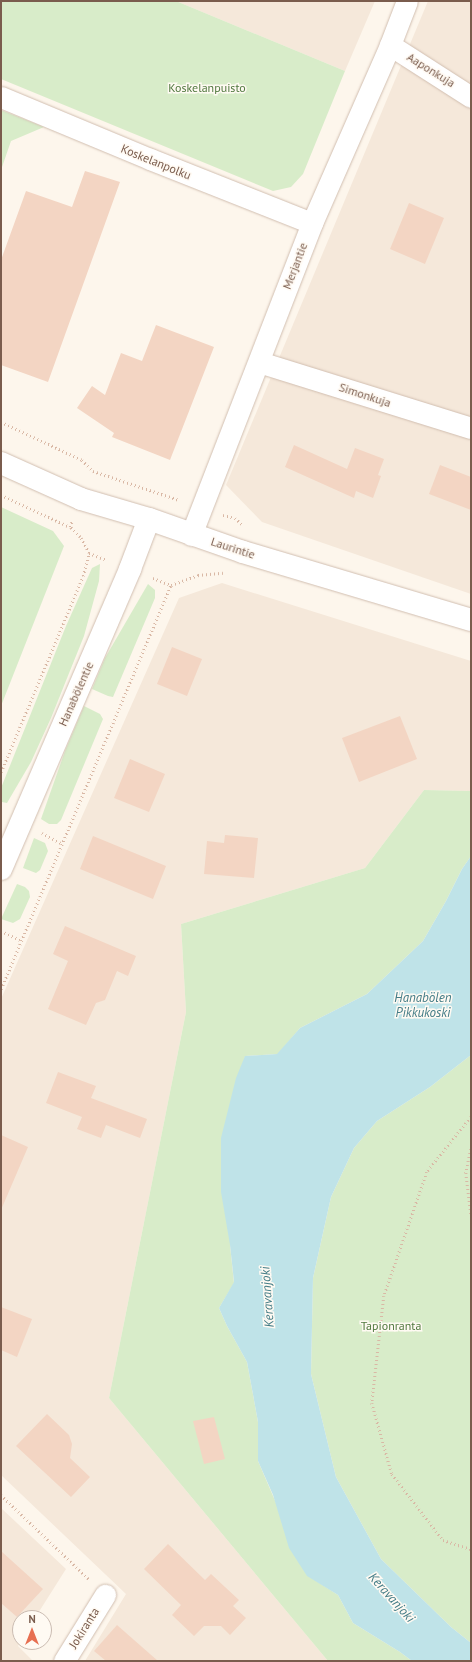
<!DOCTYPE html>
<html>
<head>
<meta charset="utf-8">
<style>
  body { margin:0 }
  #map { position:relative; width:472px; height:1662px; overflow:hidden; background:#fdf6ec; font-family:"PT Sans",sans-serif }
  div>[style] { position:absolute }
  .residential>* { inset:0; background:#f5e8da }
  .green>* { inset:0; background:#d8ecc9 }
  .water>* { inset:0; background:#bfe3e8 }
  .building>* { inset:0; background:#f3d5c3 }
  .path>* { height:2.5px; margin-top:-1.25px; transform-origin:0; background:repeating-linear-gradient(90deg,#d9b8a5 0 1px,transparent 0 4px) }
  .roads { filter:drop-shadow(0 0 1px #d1beb0) drop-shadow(0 0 1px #d1beb0) }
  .minor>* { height:21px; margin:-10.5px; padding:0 10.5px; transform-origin:10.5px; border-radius:10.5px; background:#fff }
  .tertiary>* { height:22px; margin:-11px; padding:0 11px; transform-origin:11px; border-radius:11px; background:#fff }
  span { translate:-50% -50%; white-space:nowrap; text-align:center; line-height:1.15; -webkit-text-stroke:3px #fffaf3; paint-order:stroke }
  .street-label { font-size:12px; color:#7a5c4d }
  .park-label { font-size:12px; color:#537a41 }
  .water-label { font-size:13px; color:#437c86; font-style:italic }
  .frame { position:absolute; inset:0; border:2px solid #7a5c4d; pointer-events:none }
  .north { position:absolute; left:12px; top:1610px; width:40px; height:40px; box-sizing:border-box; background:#fffaf3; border:1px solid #cabbb1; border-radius:50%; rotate:0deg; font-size:11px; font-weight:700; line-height:16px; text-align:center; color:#7a5c4d }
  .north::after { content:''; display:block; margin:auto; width:14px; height:18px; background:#e76f51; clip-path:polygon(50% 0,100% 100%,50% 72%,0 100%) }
</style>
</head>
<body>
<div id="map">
  <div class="residential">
    <div style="clip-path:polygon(176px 1px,375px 1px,345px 71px)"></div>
    <div style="clip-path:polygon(428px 1px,471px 1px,471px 594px,262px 522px,226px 485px)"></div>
    <div style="clip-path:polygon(222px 583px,471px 661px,471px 791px,424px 790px,365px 868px,181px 924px,186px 1012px,109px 1398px,328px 1661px,85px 1661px,126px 1594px,1px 1475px,1px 999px,179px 598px)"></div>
    <div style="clip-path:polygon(1px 1508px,66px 1569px,35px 1618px,20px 1618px,20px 1642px,18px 1646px,33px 1661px,1px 1661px)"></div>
  </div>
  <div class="green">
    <div style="clip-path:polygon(1px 1px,176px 1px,345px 71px,303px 174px,291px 187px,273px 191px,1px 79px)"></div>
    <div style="clip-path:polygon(1px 110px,44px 127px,11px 141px,1px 170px)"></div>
    <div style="clip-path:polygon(1px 507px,53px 531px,64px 546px,1px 706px)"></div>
    <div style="clip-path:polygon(100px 564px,99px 581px,84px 636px,51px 718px,31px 762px,7px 803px,2px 802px,1px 788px,66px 626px,92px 568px)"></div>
    <div style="clip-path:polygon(148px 584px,155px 590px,155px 598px,113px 697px,108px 696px,92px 689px,105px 658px)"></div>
    <div style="clip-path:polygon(84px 706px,100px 714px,103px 719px,61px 820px,57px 824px,49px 824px,41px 819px,65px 751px)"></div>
    <div style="clip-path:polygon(424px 790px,471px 791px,471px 856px,462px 869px,446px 901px,423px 941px,367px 994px,300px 1028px,278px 1054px,245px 1056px,230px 1245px,234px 1283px,219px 1308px,227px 1326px,247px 1362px,258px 1422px,258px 1461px,307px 1575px,338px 1595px,353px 1623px,400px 1652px,412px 1661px,328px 1661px,109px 1398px,186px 1012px,181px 924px,365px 868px)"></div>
    <div style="clip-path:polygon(34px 838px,45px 843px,48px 851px,40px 870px,36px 873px,23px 868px)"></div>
    <div style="clip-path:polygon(17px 884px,25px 887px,29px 891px,30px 897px,20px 919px,13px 923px,1px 919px)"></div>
    <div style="clip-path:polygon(471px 1055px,471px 1643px,451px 1627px,381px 1559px,336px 1477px,311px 1374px,313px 1278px,331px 1197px,354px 1148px,377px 1121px,430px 1087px)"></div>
  </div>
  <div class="water">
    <div style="clip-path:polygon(471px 856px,471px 1055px,430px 1087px,377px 1121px,354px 1148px,331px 1197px,313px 1278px,311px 1374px,336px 1477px,381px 1559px,451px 1627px,471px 1643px,471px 1661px,412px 1661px,400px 1652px,353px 1623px,338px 1595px,307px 1576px,289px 1548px,273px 1495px,258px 1461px,258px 1422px,247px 1362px,227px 1326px,219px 1308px,234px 1282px,230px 1245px,221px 1192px,221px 1138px,236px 1078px,245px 1056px,277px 1054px,300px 1028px,367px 994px,423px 941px,446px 901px,462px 869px)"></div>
  </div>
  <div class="building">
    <div style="clip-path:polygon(85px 171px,120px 182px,48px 382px,1px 365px,1px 260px,26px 191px,72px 207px)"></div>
    <div style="clip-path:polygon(409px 203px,444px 218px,425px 264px,390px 249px)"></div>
    <div style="clip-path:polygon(156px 325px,214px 347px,170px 460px,112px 437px,114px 433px,77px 408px,92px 386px,105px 395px,121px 353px,142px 361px)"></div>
    <div style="clip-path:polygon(294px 445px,347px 469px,355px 448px,384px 459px,378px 475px,381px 476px,373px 498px,356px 491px,354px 498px,285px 467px)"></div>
    <div style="clip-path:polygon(440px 465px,471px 477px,471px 510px,429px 494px)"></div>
    <div style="clip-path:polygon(172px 647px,202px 659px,187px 696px,157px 684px)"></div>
    <div style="clip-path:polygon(400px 716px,417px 759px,359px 782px,342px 738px)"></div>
    <div style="clip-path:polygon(130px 759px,165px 774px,149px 812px,114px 798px)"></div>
    <div style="clip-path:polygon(225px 835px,258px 838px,254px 878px,204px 874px,207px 841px,224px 843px)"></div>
    <div style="clip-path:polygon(93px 836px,166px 866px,153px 899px,80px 869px)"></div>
    <div style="clip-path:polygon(65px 926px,136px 956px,128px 976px,117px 971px,105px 1000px,96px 1003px,86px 1025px,48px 1009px,68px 961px,53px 954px)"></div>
    <div style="clip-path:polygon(58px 1072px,96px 1086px,91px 1098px,147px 1119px,140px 1138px,106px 1125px,101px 1138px,77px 1129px,82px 1117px,46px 1103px)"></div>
    <div style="clip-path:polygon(1px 1135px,28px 1147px,1px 1210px)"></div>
    <div style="clip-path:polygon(1px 1307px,32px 1319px,17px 1357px,1px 1350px)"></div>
    <div style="clip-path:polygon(47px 1414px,69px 1435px,72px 1444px,70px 1458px,90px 1477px,71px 1497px,16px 1446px)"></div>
    <div style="clip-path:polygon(214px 1417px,225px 1459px,204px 1464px,193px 1421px)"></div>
    <div style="clip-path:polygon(168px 1544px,205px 1580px,211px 1574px,239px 1600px,233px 1606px,246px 1618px,230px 1635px,221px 1626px,204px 1626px,194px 1636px,172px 1615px,181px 1605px,144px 1569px)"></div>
    <div style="clip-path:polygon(1px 1551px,43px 1589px,17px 1617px,1px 1603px)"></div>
    <div style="clip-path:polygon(117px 1625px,158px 1661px,106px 1661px,94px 1651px)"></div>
  </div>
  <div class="path">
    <div style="left:1px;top:422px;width:89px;rotate:25.1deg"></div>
    <div style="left:82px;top:460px;width:16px;rotate:45deg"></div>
    <div style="left:93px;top:471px;width:91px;rotate:18.6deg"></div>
    <div style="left:1px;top:495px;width:76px;rotate:24.9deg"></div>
    <div style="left:223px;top:515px;width:12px;rotate:14deg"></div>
    <div style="left:235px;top:518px;width:9px;rotate:41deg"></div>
    <div style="left:89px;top:553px;width:19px;rotate:21deg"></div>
    <div style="left:153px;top:578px;width:19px;rotate:21deg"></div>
    <div style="left:1px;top:772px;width:212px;rotate:-67.3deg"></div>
    <div style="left:83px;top:576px;width:24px;rotate:-75deg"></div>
    <div style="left:89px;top:553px;width:18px;rotate:-119deg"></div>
    <div style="left:80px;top:537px;width:14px;rotate:-135deg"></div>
    <div style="left:70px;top:527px;width:6px;rotate:-72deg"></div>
    <div style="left:42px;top:833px;width:21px;rotate:28deg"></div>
    <div style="left:1px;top:931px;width:21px;rotate:25deg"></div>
    <div style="left:1px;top:989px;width:438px;rotate:-67.2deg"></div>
    <div style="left:171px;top:585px;width:29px;rotate:-20deg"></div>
    <div style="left:198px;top:575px;width:25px;rotate:-5deg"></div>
    <div style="left:471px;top:1117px;width:70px;rotate:128.7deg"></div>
    <div style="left:427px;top:1172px;width:131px;rotate:109.1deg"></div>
    <div style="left:384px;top:1296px;width:108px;rotate:96.4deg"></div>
    <div style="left:372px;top:1403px;width:74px;rotate:74.3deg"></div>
    <div style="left:392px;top:1474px;width:83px;rotate:52.3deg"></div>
    <div style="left:443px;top:1540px;width:29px;rotate:18deg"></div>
    <div style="left:471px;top:1149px;width:25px;rotate:102deg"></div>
    <div style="left:466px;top:1173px;width:41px;rotate:83deg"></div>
    <div style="left:1px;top:1495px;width:122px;rotate:43.7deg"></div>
  </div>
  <div class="roads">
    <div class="minor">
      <div style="left:390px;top:45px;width:96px;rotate:32.7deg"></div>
      <div style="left:1px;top:97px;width:161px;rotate:22.6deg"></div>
      <div style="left:150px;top:159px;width:174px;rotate:21.6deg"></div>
      <div style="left:259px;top:362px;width:222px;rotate:17.3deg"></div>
      <div style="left:191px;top:535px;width:335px;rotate:-68.8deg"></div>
      <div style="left:312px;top:223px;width:194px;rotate:-66.3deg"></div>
      <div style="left:390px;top:45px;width:47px;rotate:-68.9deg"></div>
      <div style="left:64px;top:1661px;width:78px;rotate:-58.2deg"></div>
    </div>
    <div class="tertiary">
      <div style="left:1px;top:463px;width:88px;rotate:24.2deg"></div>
      <div style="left:81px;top:499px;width:71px;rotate:16.4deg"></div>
      <div style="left:149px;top:519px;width:100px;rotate:19.3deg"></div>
      <div style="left:243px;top:552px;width:238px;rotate:16.6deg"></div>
      <div style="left:1px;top:869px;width:327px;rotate:-66.7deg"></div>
      <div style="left:130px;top:569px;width:53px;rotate:-69.2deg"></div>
    </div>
  </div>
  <div class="street-label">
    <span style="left:431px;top:70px;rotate:32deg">Aaponkuja</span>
    <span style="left:156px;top:162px;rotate:22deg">Koskelanpolku</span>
    <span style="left:295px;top:266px;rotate:-69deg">Merjantie</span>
    <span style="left:365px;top:395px;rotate:18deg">Simonkuja</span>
    <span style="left:233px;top:548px;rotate:18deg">Laurintie</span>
    <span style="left:76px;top:694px;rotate:-66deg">Hanabölentie</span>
    <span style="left:84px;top:1628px;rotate:-58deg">Jokiranta</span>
  </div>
  <div class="park-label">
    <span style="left:207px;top:88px">Koskelanpuisto</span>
    <span style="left:391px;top:1326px">Tapionranta</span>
  </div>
  <div class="water-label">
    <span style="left:423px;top:1006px">Hanabölen<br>Pikkukoski</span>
    <span style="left:268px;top:1297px;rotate:-94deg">Keravanjoki</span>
    <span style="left:391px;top:1598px;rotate:48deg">Keravanjoki</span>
  </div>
  <div class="frame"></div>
  <div class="north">N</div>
</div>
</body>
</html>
